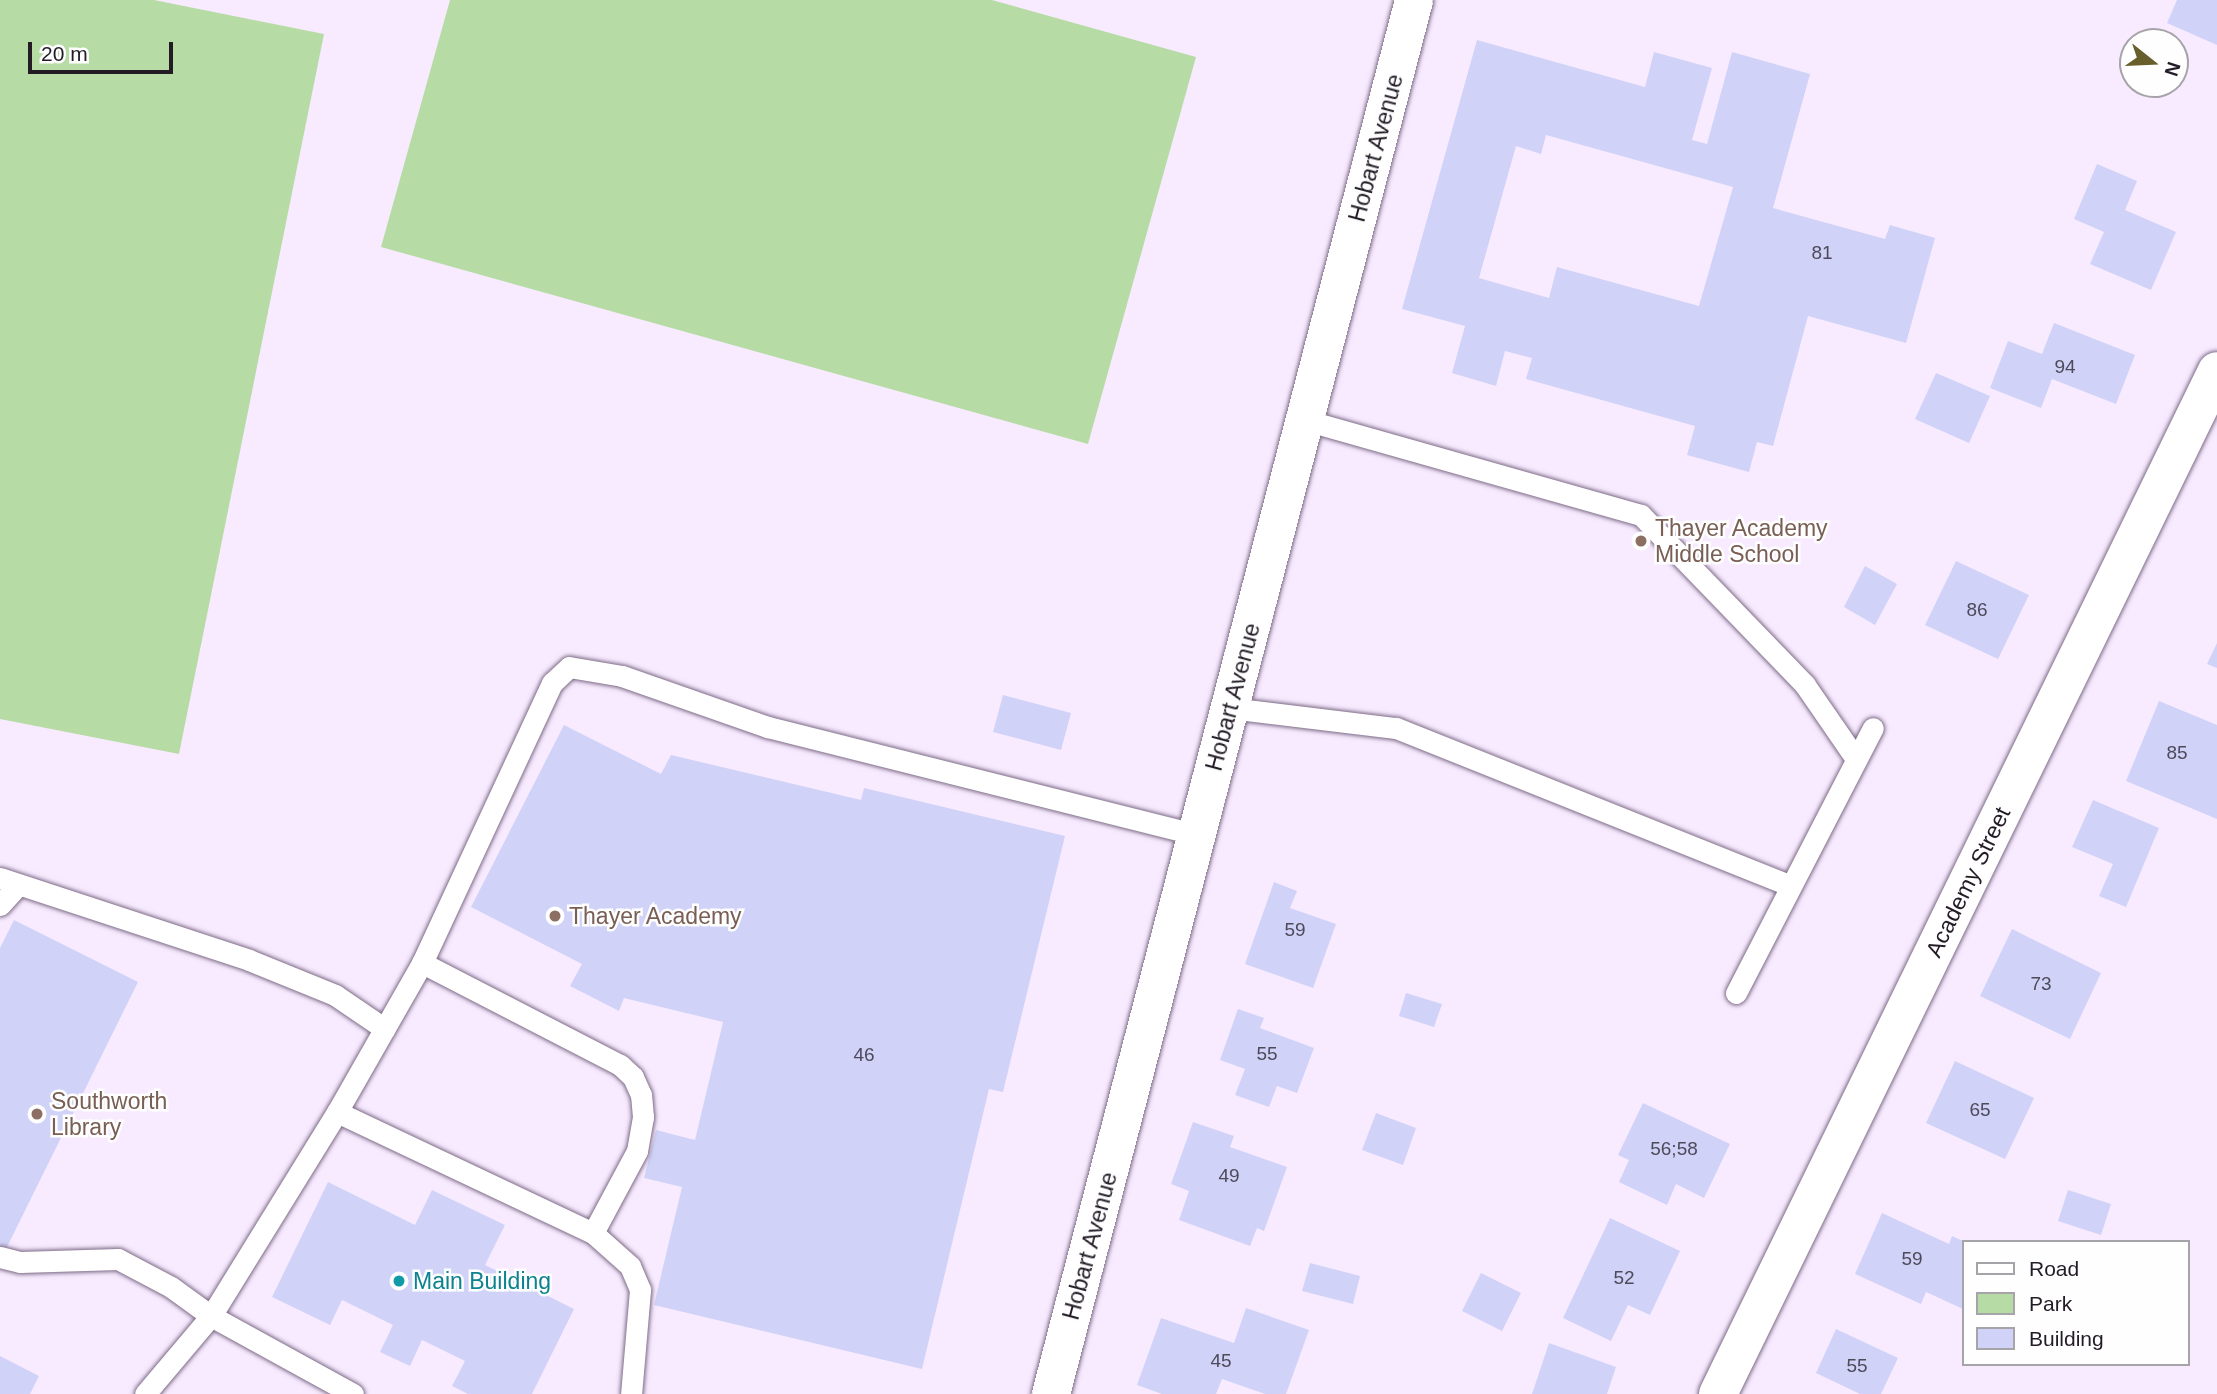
<!DOCTYPE html>
<html>
<head>
<meta charset="utf-8">
<style>
  body { margin:0 }
  #map { position:relative; width:2217px; height:1394px; overflow:hidden; background:#f8ebff; font-family:Helvetica,sans-serif }
  div>[style] { position:absolute }
  .green>* { inset:0; background:#b7dba5 }
  .building>* { inset:0; background:#d0d3f7 }
  .roads { filter:drop-shadow(0 0 2px #7d6b87) drop-shadow(0 0 2px #7d6b87) }
  .lane>* { height:21px; margin:-10.5px; padding:0 10.5px; transform-origin:10.5px; border-radius:10.5px; background:#fff }
  .street>* { height:38px; margin:-19px; padding:0 19px; transform-origin:19px; border-radius:19px; background:#fff }
  .dots>* { width:19px; height:19px; translate:-50% -50%; box-sizing:border-box; border:4px solid #fefefe; border-radius:50% }
  span { translate:-50% -50%; white-space:nowrap; text-align:center; line-height:1.15; -webkit-text-stroke:5px #fefefe; paint-order:stroke }
  .number-label { font-size:19px; color:#4e4a5b }
  .number-label span { -webkit-text-stroke-width:0 }
  .street-label { font-size:23px; color:#231c27 }
  .education-label { font-size:23px; color:#785e54 }
  .left { translate:0 -50%; text-align:left }
  .culture-label { font-size:23px; color:#0d838f }
  .legend { position:absolute; left:1962px; top:1240px; width:228px; height:126px; box-sizing:border-box; background:#fefefe; border:2px solid #a6a4a8; margin:0; padding:9px 12px; list-style:none; font-size:21px; color:#231c27 }
  .legend li { display:flex; align-items:center; gap:14px; height:35px }
  .legend b { width:35px; border:2px solid #a6a4a8 }
  .north { position:absolute; left:2119px; top:28px; width:70px; height:70px; box-sizing:border-box; background:#fefefe; border:2px solid #a6a4a8; border-radius:50%; rotate:108deg; font-size:19px; font-weight:700; line-height:28px; text-align:center; color:#231c27 }
  .north::after { content:''; display:block; margin:auto; width:24px; height:32px; background:#675e2b; clip-path:polygon(50% 0,100% 100%,50% 72%,0 100%) }
  .scale { position:absolute; left:28px; top:42px; width:145px; height:32px; box-sizing:border-box; border:4px solid #231c27; border-top:0; padding-left:9px; font-size:21px; line-height:24px; white-space:nowrap; color:#231c27; -webkit-text-stroke:5px #fefefe; paint-order:stroke }
</style>
</head>
<body>
<div id="map">
  <div class="green">
    <div style="clip-path:polygon(0 0,154px 0,324px 34px,179px 754px,0 719px)"></div>
    <div style="clip-path:polygon(450px 0,992px 0,1196px 57px,1088px 444px,381px 247px)"></div>
  </div>
  <div class="building">
    <div style="clip-path:polygon(2177px 0,2217px 0,2217px 45px,2167px 23px)"></div>
    <div style="clip-path:polygon(evenodd,1477px 40px,1645px 87px,1654px 52px,1712px 68px,1692px 140px,1707px 144px,1732px 52px,1810px 74px,1773px 208px,1885px 239px,1890px 225px,1935px 238px,1906px 343px,1808px 316px,1773px 446px,1757px 442px,1749px 472px,1687px 455px,1695px 426px,1526px 379px,1532px 358px,1505px 351px,1496px 386px,1452px 373px,1465px 326px,1402px 309px,1477px 40px,1546px 135px,1733px 187px,1699px 306px,1557px 267px,1549px 298px,1479px 278px,1516px 146px,1541px 154px,1546px 135px)"></div>
    <div style="clip-path:polygon(2097px 164px,2137px 181px,2125px 210px,2176px 232px,2151px 290px,2090px 264px,2104px 232px,2074px 219px)"></div>
    <div style="clip-path:polygon(2054px 323px,2135px 355px,2116px 404px,2052px 379px,2041px 408px,1990px 388px,2008px 341px,2042px 354px)"></div>
    <div style="clip-path:polygon(1936px 373px,1990px 396px,1969px 443px,1915px 419px)"></div>
    <div style="clip-path:polygon(1956px 561px,2029px 595px,1998px 659px,1925px 625px)"></div>
    <div style="clip-path:polygon(1865px 566px,1897px 584px,1875px 625px,1844px 607px)"></div>
    <div style="clip-path:polygon(2217px 643px,2217px 668px,2207px 664px)"></div>
    <div style="clip-path:polygon(1003px 695px,1071px 713px,1061px 750px,993px 732px)"></div>
    <div style="clip-path:polygon(2159px 701px,2217px 725px,2217px 819px,2126px 781px)"></div>
    <div style="clip-path:polygon(564px 725px,661px 774px,671px 755px,861px 800px,864px 788px,1065px 836px,1003px 1092px,989px 1089px,922px 1369px,654px 1305px,682px 1187px,644px 1178px,656px 1130px,695px 1140px,723px 1022px,624px 998px,619px 1011px,570px 986px,582px 964px,471px 907px)"></div>
    <div style="clip-path:polygon(2093px 800px,2159px 828px,2126px 907px,2099px 896px,2113px 864px,2072px 847px)"></div>
    <div style="clip-path:polygon(1274px 882px,1297px 891px,1290px 908px,1336px 924px,1313px 988px,1245px 964px)"></div>
    <div style="clip-path:polygon(14px 920px,138px 982px,6px 1249px,0 1246px,0 948px)"></div>
    <div style="clip-path:polygon(2012px 929px,2101px 973px,2070px 1039px,1980px 996px)"></div>
    <div style="clip-path:polygon(1406px 993px,1442px 1004px,1434px 1027px,1399px 1016px)"></div>
    <div style="clip-path:polygon(1238px 1009px,1264px 1018px,1260px 1028px,1314px 1048px,1297px 1093px,1277px 1086px,1269px 1107px,1235px 1095px,1245px 1069px,1220px 1060px)"></div>
    <div style="clip-path:polygon(1955px 1061px,2034px 1098px,2005px 1159px,1926px 1123px)"></div>
    <div style="clip-path:polygon(1643px 1103px,1730px 1144px,1704px 1198px,1676px 1184px,1667px 1205px,1619px 1182px,1629px 1160px,1618px 1155px)"></div>
    <div style="clip-path:polygon(1376px 1113px,1416px 1128px,1403px 1165px,1362px 1150px)"></div>
    <div style="clip-path:polygon(1193px 1122px,1234px 1136px,1230px 1147px,1287px 1167px,1264px 1231px,1257px 1228px,1250px 1246px,1179px 1220px,1189px 1191px,1171px 1184px)"></div>
    <div style="clip-path:polygon(328px 1182px,415px 1225px,432px 1190px,505px 1225px,485px 1265px,574px 1309px,532px 1394px,468px 1394px,452px 1386px,465px 1361px,422px 1340px,410px 1366px,380px 1352px,393px 1325px,342px 1300px,330px 1325px,272px 1297px)"></div>
    <div style="clip-path:polygon(2068px 1190px,2111px 1204px,2101px 1235px,2058px 1221px)"></div>
    <div style="clip-path:polygon(1882px 1213px,1949px 1244px,1952px 1236px,1963px 1241px,1963px 1309px,1926px 1292px,1921px 1304px,1855px 1274px)"></div>
    <div style="clip-path:polygon(1610px 1218px,1680px 1251px,1650px 1315px,1628px 1305px,1611px 1341px,1563px 1318px)"></div>
    <div style="clip-path:polygon(1310px 1263px,1360px 1276px,1353px 1304px,1302px 1291px)"></div>
    <div style="clip-path:polygon(1481px 1273px,1521px 1293px,1502px 1331px,1462px 1311px)"></div>
    <div style="clip-path:polygon(1246px 1308px,1309px 1330px,1286px 1394px,1265px 1394px,1222px 1379px,1216px 1394px,1162px 1394px,1137px 1385px,1161px 1318px,1234px 1343px)"></div>
    <div style="clip-path:polygon(1836px 1329px,1898px 1358px,1881px 1394px,1860px 1394px,1816px 1373px)"></div>
    <div style="clip-path:polygon(1549px 1343px,1616px 1367px,1607px 1394px,1532px 1394px)"></div>
    <div style="clip-path:polygon(0 1356px,39px 1376px,30px 1394px,0 1394px)"></div>
  </div>
  <div class="roads">
    <div class="lane">
      <div style="left:1305px;top:420px;width:349px;rotate:15.8deg"></div>
      <div style="left:1641px;top:515px;width:236px;rotate:46deg"></div>
      <div style="left:1805px;top:685px;width:90px;rotate:55.4deg"></div>
      <div style="left:1230px;top:708px;width:167px;rotate:6.9deg"></div>
      <div style="left:1396px;top:728px;width:422px;rotate:21.8deg"></div>
      <div style="left:0;top:878px;width:262px;rotate:18.2deg"></div>
      <div style="left:249px;top:960px;width:93px;rotate:22.1deg"></div>
      <div style="left:335px;top:995px;width:60px;rotate:34.2deg"></div>
      <div style="left:0;top:905px;width:25px;rotate:-48deg"></div>
      <div style="left:1736px;top:993px;width:298px;rotate:-62.7deg"></div>
      <div style="left:337px;top:1112px;width:283px;rotate:25.3deg"></div>
      <div style="left:593px;top:1233px;width:93px;rotate:-61.8deg"></div>
      <div style="left:637px;top:1151px;width:35px;rotate:-80deg"></div>
      <div style="left:643px;top:1117px;width:22px;rotate:-95deg"></div>
      <div style="left:641px;top:1095px;width:20px;rotate:-114deg"></div>
      <div style="left:633px;top:1077px;width:18px;rotate:-137deg"></div>
      <div style="left:620px;top:1065px;width:223px;rotate:-152.7deg"></div>
      <div style="left:593px;top:1233px;width:50px;rotate:41.7deg"></div>
      <div style="left:630px;top:1266px;width:26px;rotate:67deg"></div>
      <div style="left:640px;top:1290px;width:104px;rotate:94.9deg"></div>
      <div style="left:0;top:1257px;width:21px;rotate:14deg"></div>
      <div style="left:20px;top:1262px;width:98px;rotate:-1.8deg"></div>
      <div style="left:118px;top:1259px;width:60px;rotate:27.8deg"></div>
      <div style="left:171px;top:1287px;width:49px;rotate:35.9deg"></div>
      <div style="left:211px;top:1316px;width:240px;rotate:-58.3deg"></div>
      <div style="left:337px;top:1112px;width:172px;rotate:-60.3deg"></div>
      <div style="left:422px;top:963px;width:309px;rotate:-65.1deg"></div>
      <div style="left:552px;top:683px;width:23px;rotate:-43deg"></div>
      <div style="left:569px;top:667px;width:54px;rotate:9.6deg"></div>
      <div style="left:622px;top:676px;width:155px;rotate:19.3deg"></div>
      <div style="left:768px;top:727px;width:443px;rotate:14.1deg"></div>
      <div style="left:145px;top:1394px;width:102px;rotate:-49.8deg"></div>
      <div style="left:211px;top:1316px;width:162px;rotate:28.8deg"></div>
    </div>
    <div class="street">
      <div style="left:1051px;top:1394px;width:1440px;rotate:-75.4deg"></div>
      <div style="left:1718px;top:1394px;width:1138px;rotate:-64deg"></div>
    </div>
  </div>
  <div class="dots">
    <div style="left:1641px;top:541px;background:#8d6e63"></div>
    <div style="left:555px;top:916px;background:#8d6e63"></div>
    <div style="left:37px;top:1114px;background:#8d6e63"></div>
    <div style="left:399px;top:1281px;background:#0f9aa8"></div>
  </div>
  <div class="number-label">
    <span style="left:1822px;top:253px">81</span>
    <span style="left:2065px;top:367px">94</span>
    <span style="left:1977px;top:610px">86</span>
    <span style="left:2177px;top:753px">85</span>
    <span style="left:1295px;top:930px">59</span>
    <span style="left:2041px;top:984px">73</span>
    <span style="left:1267px;top:1054px">55</span>
    <span style="left:864px;top:1055px">46</span>
    <span style="left:1980px;top:1110px">65</span>
    <span style="left:1674px;top:1149px">56;58</span>
    <span style="left:1229px;top:1176px">49</span>
    <span style="left:1912px;top:1259px">59</span>
    <span style="left:1624px;top:1278px">52</span>
    <span style="left:1221px;top:1361px">45</span>
    <span style="left:1857px;top:1366px">55</span>
  </div>
  <div class="street-label">
    <span style="left:1376px;top:148px;rotate:-75deg">Hobart Avenue</span>
    <span style="left:1233px;top:697px;rotate:-75deg">Hobart Avenue</span>
    <span style="left:1968px;top:882px;rotate:-64deg">Academy Street</span>
    <span style="left:1090px;top:1246px;rotate:-75deg">Hobart Avenue</span>
  </div>
  <div class="education-label">
    <span class="left" style="left:1655px;top:541px">Thayer Academy<br>Middle School</span>
    <span class="left" style="left:569px;top:916px">Thayer Academy</span>
    <span class="left" style="left:51px;top:1114px">Southworth<br>Library</span>
  </div>
  <div class="culture-label">
    <span class="left" style="left:413px;top:1281px">Main Building</span>
  </div>
  <ul class="legend">
  <li><b style="height:9px;background:#fff"></b>Road</li>
  <li><b style="height:19px;background:#b7dba5"></b>Park</li>
  <li><b style="height:19px;background:#d0d3f7"></b>Building</li>
  </ul>
  <div class="north">N</div>
  <div class="scale">20 m</div>
</div>
</body>
</html>
